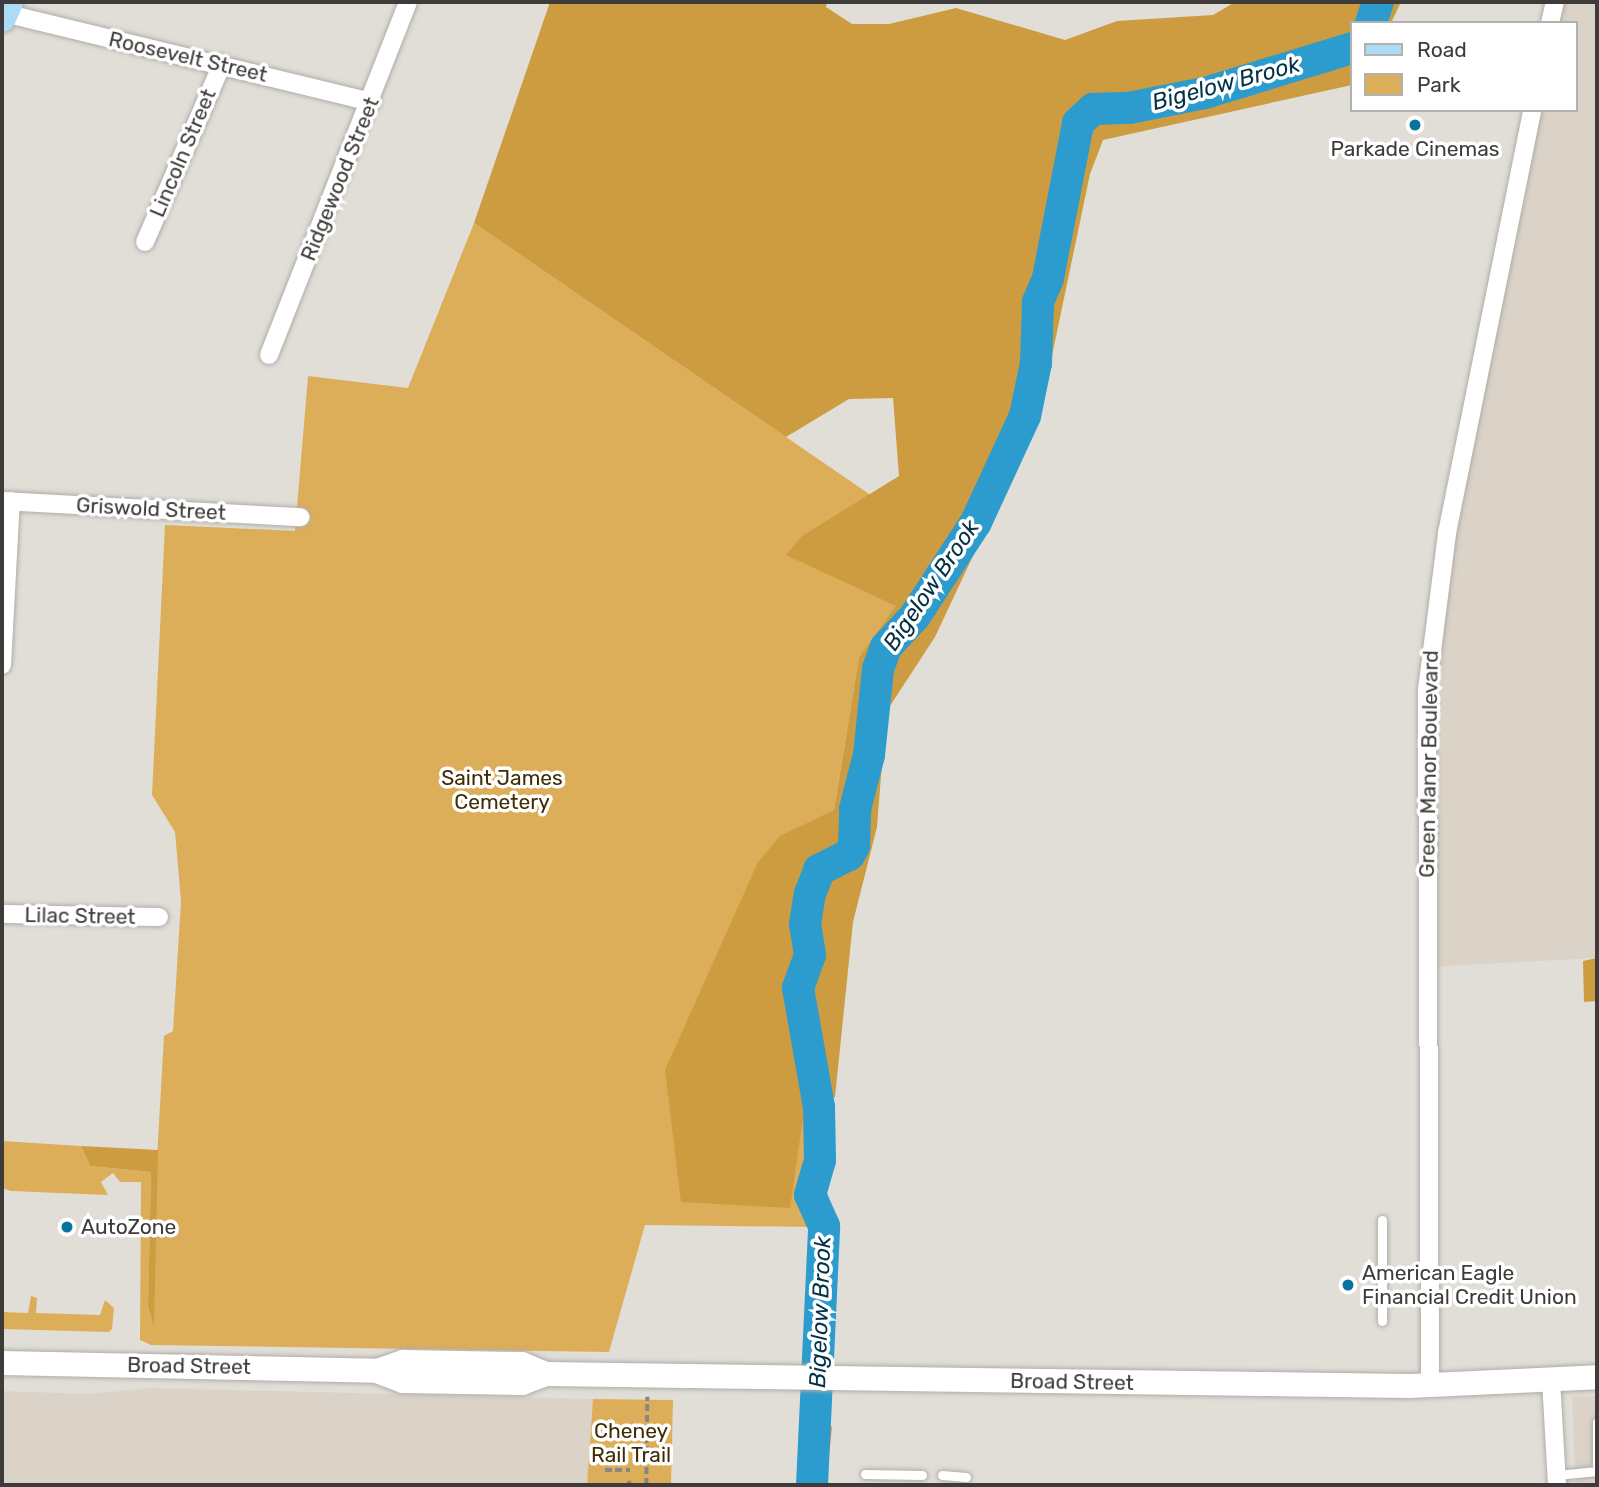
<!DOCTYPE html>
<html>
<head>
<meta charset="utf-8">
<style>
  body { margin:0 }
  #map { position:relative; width:1599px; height:1487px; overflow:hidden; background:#e1ded8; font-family:Rubik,sans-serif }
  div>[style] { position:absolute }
  .built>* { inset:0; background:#dbd3c7 }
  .green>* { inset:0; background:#ddae59 }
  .forest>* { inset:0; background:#cd9c41 }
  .river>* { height:32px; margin:-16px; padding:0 16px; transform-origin:16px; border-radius:16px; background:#2c9bce }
  .path>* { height:3.5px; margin-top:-1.75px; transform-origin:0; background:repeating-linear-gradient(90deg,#888783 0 7px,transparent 0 10.5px) }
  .roads { filter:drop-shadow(0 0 2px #b0aca7) drop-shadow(0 0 2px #b0aca7) }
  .service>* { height:9px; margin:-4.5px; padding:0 4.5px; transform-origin:4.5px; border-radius:4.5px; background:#fff }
  .minor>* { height:18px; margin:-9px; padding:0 9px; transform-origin:9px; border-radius:9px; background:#fff }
  .secondary>* { height:24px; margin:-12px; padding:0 12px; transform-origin:12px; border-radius:12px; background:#fff }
  .primary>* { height:28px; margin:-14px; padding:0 14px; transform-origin:14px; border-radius:14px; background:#acdbf5 }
  .dots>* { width:19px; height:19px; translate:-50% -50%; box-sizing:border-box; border:4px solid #fff; border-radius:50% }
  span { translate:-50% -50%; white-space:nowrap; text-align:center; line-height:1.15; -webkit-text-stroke:7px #fff; paint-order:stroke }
  .street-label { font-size:21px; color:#3d3c3a }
  .poi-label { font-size:21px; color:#3d3c3a }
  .left { translate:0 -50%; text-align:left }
  .park-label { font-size:21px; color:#402c04 }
  .water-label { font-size:23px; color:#033348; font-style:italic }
  .frame { position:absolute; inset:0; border:4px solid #3d3c3a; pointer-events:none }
  .legend { position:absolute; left:1350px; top:21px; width:228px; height:91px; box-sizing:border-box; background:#fff; border:2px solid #b1b1b0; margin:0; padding:9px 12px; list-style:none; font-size:21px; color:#3d3c3a }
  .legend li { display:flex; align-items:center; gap:14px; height:35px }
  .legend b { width:35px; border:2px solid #b1b1b0 }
</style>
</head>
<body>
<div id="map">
  <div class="built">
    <div style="clip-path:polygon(1555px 2px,1597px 2px,1597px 958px,1427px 967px,1427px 690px,1532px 110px,1576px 110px,1576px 23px,1550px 23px)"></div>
    <div style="clip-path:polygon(150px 1388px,593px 1399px,587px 1485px,2px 1485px,2px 1391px,90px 1394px)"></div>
    <div style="clip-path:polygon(1597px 1396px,1597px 1485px,1576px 1485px,1572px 1397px)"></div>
  </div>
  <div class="green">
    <div style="clip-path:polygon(474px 223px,942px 544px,859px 657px,828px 846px,817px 1227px,645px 1225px,609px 1352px,151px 1345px,140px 1340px,141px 1182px,120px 1182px,113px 1173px,101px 1182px,108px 1195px,11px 1191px,2px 1188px,2px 1141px,81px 1146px,90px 1166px,151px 1172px,148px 1314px,164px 1036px,173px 1031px,181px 901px,175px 832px,152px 795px,165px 525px,295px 531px,308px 376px,408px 388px)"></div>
    <div style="clip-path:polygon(31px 1296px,37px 1298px,36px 1313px,100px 1315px,105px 1300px,114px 1308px,112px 1329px,109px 1332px,2px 1329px,2px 1312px,28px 1313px)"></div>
    <div style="clip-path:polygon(593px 1399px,673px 1400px,671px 1485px,587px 1485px)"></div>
  </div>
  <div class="forest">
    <div style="clip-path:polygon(550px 2px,827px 2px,826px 7px,852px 24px,889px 24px,956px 8px,1065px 40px,1117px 21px,1213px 15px,1235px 2px,1401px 2px,1391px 23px,1352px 23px,1352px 85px,1103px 140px,1090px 174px,1040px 413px,935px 637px,886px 712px,877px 827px,853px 922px,835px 1097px,805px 1104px,790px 1208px,681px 1202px,665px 1070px,758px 862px,780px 836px,834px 810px,859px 657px,896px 606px,786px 555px,802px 536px,899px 476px,893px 398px,849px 399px,786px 437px,474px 223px)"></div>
    <div style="clip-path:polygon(1597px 958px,1597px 1001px,1584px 1002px,1583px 961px)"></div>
    <div style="clip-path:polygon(81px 1146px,158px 1150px,154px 1326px,148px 1306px,151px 1172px,90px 1166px)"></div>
    <div style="clip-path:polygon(823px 1421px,832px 1427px,826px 1485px,799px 1485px,802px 1431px)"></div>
  </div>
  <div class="river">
    <div style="left:1371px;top:23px;width:22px;rotate:-72deg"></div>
    <div style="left:812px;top:1485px;width:259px;rotate:-87.3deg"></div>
    <div style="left:824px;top:1226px;width:34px;rotate:-114deg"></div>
    <div style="left:810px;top:1195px;width:36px;rotate:-74deg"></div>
    <div style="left:820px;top:1160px;width:53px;rotate:-91.1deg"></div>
    <div style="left:819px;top:1107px;width:121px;rotate:-100deg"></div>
    <div style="left:798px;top:988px;width:35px;rotate:-70deg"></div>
    <div style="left:810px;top:955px;width:31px;rotate:-99deg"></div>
    <div style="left:805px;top:924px;width:30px;rotate:-81deg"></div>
    <div style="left:810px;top:894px;width:26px;rotate:-69deg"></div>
    <div style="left:819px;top:870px;width:34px;rotate:-27deg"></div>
    <div style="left:849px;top:855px;width:10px;rotate:-61deg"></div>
    <div style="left:854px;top:846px;width:37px;rotate:-88deg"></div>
    <div style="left:855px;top:809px;width:56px;rotate:-75.5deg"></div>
    <div style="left:869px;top:755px;width:86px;rotate:-84deg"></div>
    <div style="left:878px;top:669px;width:23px;rotate:-70deg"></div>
    <div style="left:886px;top:647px;width:42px;rotate:-46.9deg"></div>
    <div style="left:915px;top:616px;width:112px;rotate:-57deg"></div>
    <div style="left:976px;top:522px;width:117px;rotate:-65.2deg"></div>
    <div style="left:1025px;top:416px;width:54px;rotate:-78.3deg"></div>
    <div style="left:1036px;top:363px;width:61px;rotate:-88.1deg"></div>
    <div style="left:1038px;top:302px;width:26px;rotate:-67deg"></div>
    <div style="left:1048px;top:278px;width:158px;rotate:-79deg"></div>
    <div style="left:1078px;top:123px;width:21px;rotate:-43deg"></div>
    <div style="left:1093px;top:109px;width:36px;rotate:-2deg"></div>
    <div style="left:1129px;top:108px;width:77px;rotate:-11.2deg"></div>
    <div style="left:1205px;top:93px;width:154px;rotate:-17deg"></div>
  </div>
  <div class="path">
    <div style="left:605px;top:1470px;width:25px"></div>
    <div style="left:629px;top:1485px;width:4px;rotate:-90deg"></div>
    <div style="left:646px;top:1485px;width:88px;rotate:-89.3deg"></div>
  </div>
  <div class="roads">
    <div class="service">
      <div style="left:1382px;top:1220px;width:101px;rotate:90deg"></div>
      <div style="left:1597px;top:1422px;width:43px;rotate:90deg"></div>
      <div style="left:865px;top:1474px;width:57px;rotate:1deg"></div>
      <div style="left:942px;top:1475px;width:24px;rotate:5deg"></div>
      <div style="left:1557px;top:1475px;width:40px;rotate:-5.7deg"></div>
    </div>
    <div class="minor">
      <div style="left:4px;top:13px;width:378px;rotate:13.6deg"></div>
      <div style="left:1550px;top:23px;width:22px;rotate:-77deg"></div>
      <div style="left:145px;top:242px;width:194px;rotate:-66.6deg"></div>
      <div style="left:269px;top:355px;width:379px;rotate:-68.5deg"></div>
      <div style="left:2px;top:501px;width:299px;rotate:3.1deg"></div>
      <div style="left:2px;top:665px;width:164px;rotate:-86.9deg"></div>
      <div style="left:2px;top:914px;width:157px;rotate:1.1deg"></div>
      <div style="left:1551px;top:1380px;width:105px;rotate:86.7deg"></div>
      <div style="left:1430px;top:1386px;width:696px;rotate:-90.25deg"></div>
      <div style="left:1427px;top:690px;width:158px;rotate:-82.7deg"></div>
      <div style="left:1447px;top:533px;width:431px;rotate:-78.6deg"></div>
    </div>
    <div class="secondary">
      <div style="left:2px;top:1363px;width:375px;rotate:1.2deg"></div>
      <div style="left:377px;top:1371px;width:28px;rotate:-19deg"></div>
      <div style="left:403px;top:1362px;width:119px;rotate:1deg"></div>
      <div style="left:522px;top:1364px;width:26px;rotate:23deg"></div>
      <div style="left:546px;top:1374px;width:863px;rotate:0.8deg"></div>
      <div style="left:1409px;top:1386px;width:188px;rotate:-2.7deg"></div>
      <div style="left:377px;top:1371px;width:28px;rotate:21deg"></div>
      <div style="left:403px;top:1381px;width:119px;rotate:1deg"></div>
      <div style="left:522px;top:1383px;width:26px;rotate:-21deg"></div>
    </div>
    <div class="primary">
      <div style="left:2px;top:18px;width:17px;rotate:-66deg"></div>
    </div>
  </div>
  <div class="dots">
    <div style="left:1415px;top:125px;background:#07749f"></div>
    <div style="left:67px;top:1227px;background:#07749f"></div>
    <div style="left:1348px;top:1285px;background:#07749f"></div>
  </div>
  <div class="street-label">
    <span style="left:188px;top:57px;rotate:13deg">Roosevelt Street</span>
    <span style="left:183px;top:153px;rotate:-67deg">Lincoln Street</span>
    <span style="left:340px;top:179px;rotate:-68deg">Ridgewood Street</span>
    <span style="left:151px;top:509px;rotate:3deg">Griswold Street</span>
    <span style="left:1429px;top:764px;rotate:-89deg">Green Manor Boulevard</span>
    <span style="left:80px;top:916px;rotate:1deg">Lilac Street</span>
    <span style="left:189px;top:1366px;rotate:1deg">Broad Street</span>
    <span style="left:1072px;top:1382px;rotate:1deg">Broad Street</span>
  </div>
  <div class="poi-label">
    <span style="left:1415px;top:149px">Parkade Cinemas</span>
    <span class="left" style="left:81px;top:1227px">AutoZone</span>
    <span class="left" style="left:1362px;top:1285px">American Eagle<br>Financial Credit Union</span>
  </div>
  <div class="park-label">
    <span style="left:502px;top:790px">Saint James<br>Cemetery</span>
    <span style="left:631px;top:1443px">Cheney<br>Rail Trail</span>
  </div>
  <div class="water-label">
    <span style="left:1226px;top:83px;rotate:-15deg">Bigelow Brook</span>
    <span style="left:931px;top:585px;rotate:-56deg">Bigelow Brook</span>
    <span style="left:820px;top:1312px;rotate:-88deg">Bigelow Brook</span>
  </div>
  <div class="frame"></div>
  <ul class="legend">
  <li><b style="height:9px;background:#acdbf5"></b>Road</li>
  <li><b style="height:19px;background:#ddae59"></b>Park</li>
  </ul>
</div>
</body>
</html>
